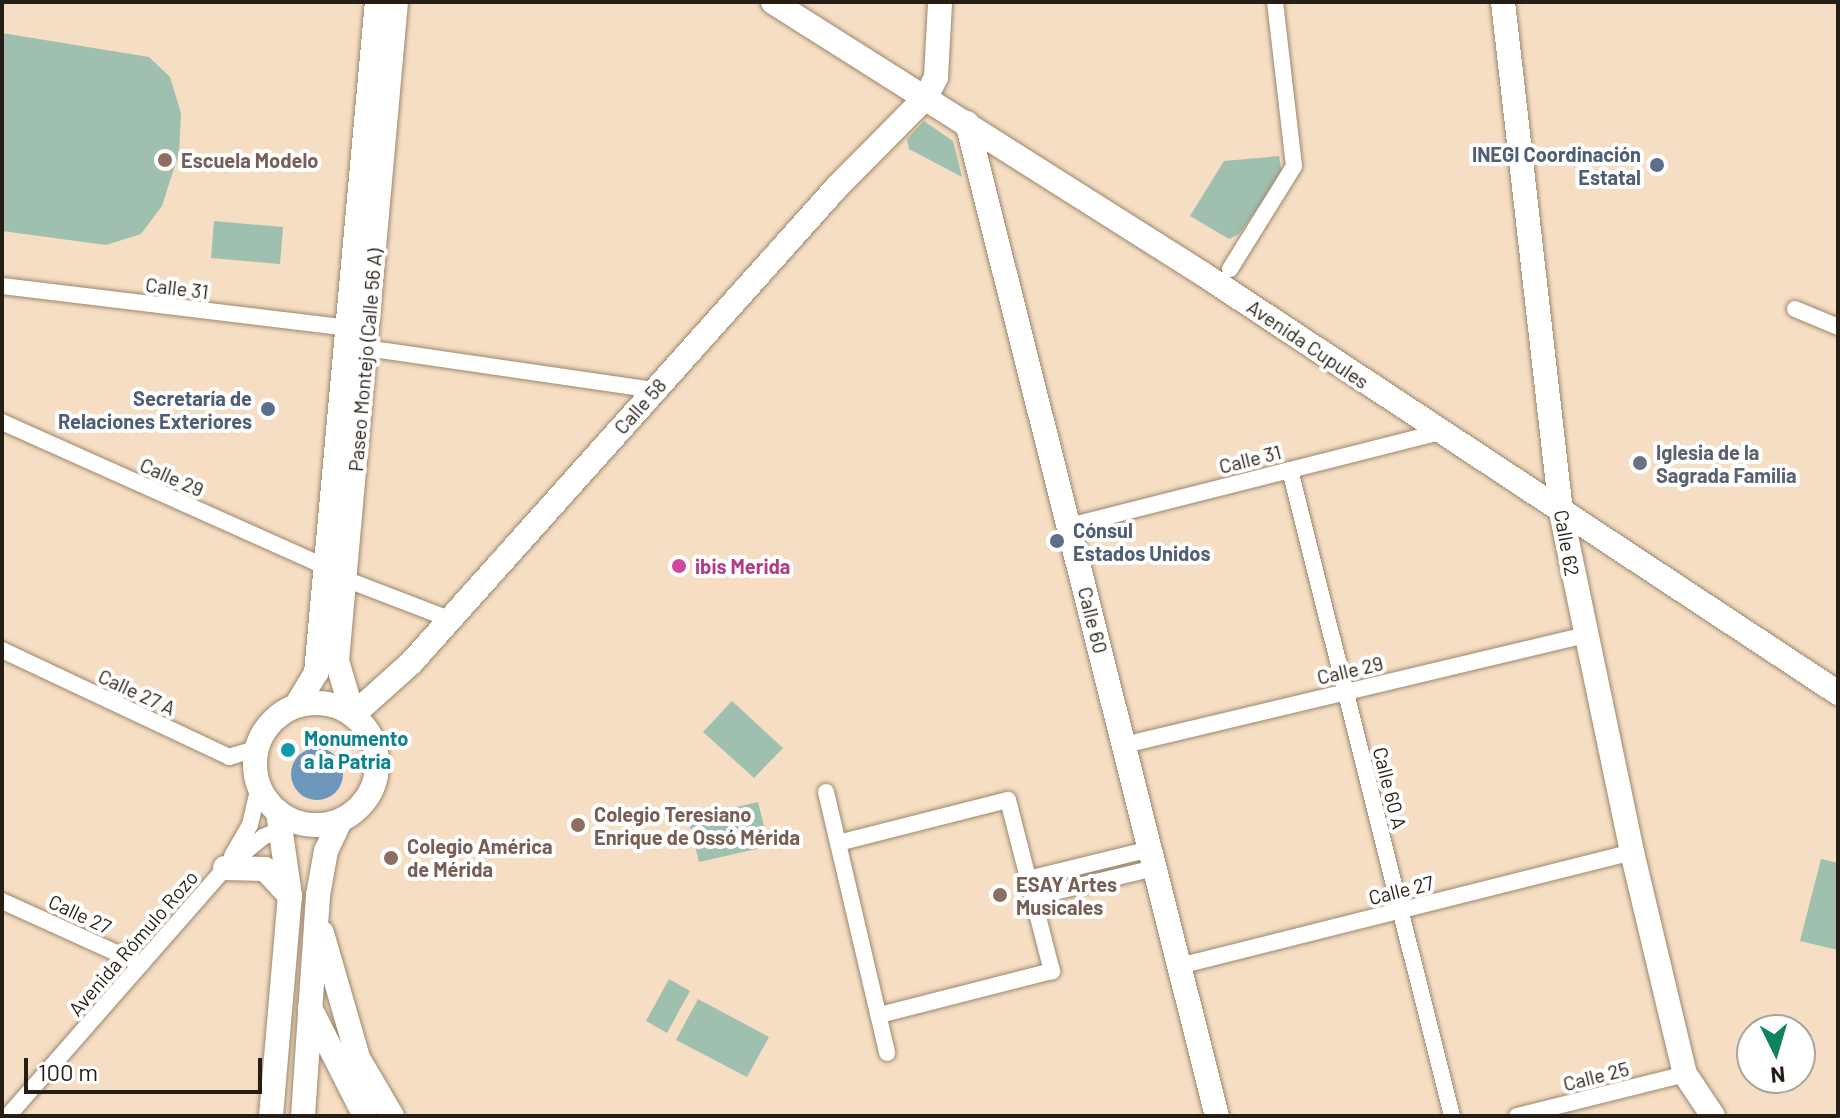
<!DOCTYPE html>
<html>
<head>
<meta charset="utf-8">
<style>
  body { margin:0 }
  #map { position:relative; width:1840px; height:1118px; overflow:hidden; background:#f5dec3; font-family:Barlow,sans-serif }
  div>[style] { position:absolute }
  .green>* { inset:0; background:#9fc0ae }
  .water>* { inset:0; background:#6c97ba }
  .round { border-radius:50% }
  .roads { filter:drop-shadow(0 0 2px #9b866d) drop-shadow(0 0 2px #9b866d) }
  .street>* { height:16px; margin:-8px; padding:0 8px; transform-origin:8px; border-radius:8px; background:#fff }
  .secondary>* { height:24px; margin:-12px; padding:0 12px; transform-origin:12px; border-radius:12px; background:#fff }
  .secondary>.ring { margin:-12px; padding:0; box-sizing:content-box; background:none; border:24px solid #fff; border-radius:50% }
  .dots>* { width:22px; height:22px; translate:-50% -50%; box-sizing:border-box; border:4px solid #fff; border-radius:50% }
  span { translate:-50% -50%; white-space:nowrap; text-align:center; line-height:1.15; -webkit-text-stroke:8px #fff; paint-order:stroke }
  .service-label { font-size:20px; color:#4e5e75; font-weight:700 }
  .right { translate:-100% -50%; text-align:right }
  .left { translate:0 -50%; text-align:left }
  .education-label { font-size:20px; color:#785e54; font-weight:700 }
  .street-label { font-size:20px; color:#261e14 }
  .worship-label { font-size:20px; color:#5b616d; font-weight:700 }
  .hotel-label { font-size:20px; color:#b23c85; font-weight:700 }
  .culture-label { font-size:20px; color:#0d838f; font-weight:700 }
  .frame { position:absolute; inset:0; border:4px solid #261e14; pointer-events:none }
  .north { position:absolute; left:1736px; top:1014px; width:80px; height:80px; box-sizing:border-box; background:#fff; border:2px solid #a8a5a1; border-radius:50%; rotate:175deg; font-size:22px; font-weight:700; line-height:32px; text-align:center; color:#261e14 }
  .north::after { content:''; display:block; margin:auto; width:28px; height:36px; background:#0e8362; clip-path:polygon(50% 0,100% 100%,50% 72%,0 100%) }
  .scale { position:absolute; left:24px; top:1058px; width:238px; height:36px; box-sizing:border-box; border:4px solid #261e14; border-top:0; padding-left:10px; font-size:24px; line-height:28px; white-space:nowrap; color:#261e14; -webkit-text-stroke:6px #fff; paint-order:stroke }
</style>
</head>
<body>
<div id="map">
  <div class="green">
    <div style="clip-path:polygon(2px 33px,149px 57px,170px 77px,181px 113px,179px 153px,162px 206px,141px 234px,106px 245px,2px 231px)"></div>
    <div style="clip-path:polygon(924px 121px,953px 141px,962px 177px,909px 149px,907px 139px)"></div>
    <div style="clip-path:polygon(1279px 156px,1282px 174px,1239px 234px,1229px 239px,1190px 216px,1224px 161px)"></div>
    <div style="clip-path:polygon(214px 221px,283px 227px,280px 264px,211px 258px)"></div>
    <div style="clip-path:polygon(732px 701px,783px 748px,754px 778px,703px 732px)"></div>
    <div style="clip-path:polygon(758px 802px,769px 846px,699px 862px,688px 818px)"></div>
    <div style="clip-path:polygon(1821px 859px,1838px 863px,1838px 950px,1800px 941px)"></div>
    <div style="clip-path:polygon(669px 979px,690px 991px,667px 1033px,646px 1021px)"></div>
    <div style="clip-path:polygon(698px 999px,769px 1037px,747px 1077px,676px 1040px)"></div>
  </div>
  <div class="water">
    <div class="round" style="left:291px;top:748px;width:52px;height:52px"></div>
  </div>
  <div class="roads">
    <div class="street">
      <div style="left:1230px;top:269px;width:121px;rotate:-58.1deg"></div>
      <div style="left:1294px;top:166px;width:165px;rotate:-96.6deg"></div>
      <div style="left:2px;top:286px;width:348px;rotate:6.9deg"></div>
      <div style="left:1795px;top:309px;width:47px;rotate:22.7deg"></div>
      <div style="left:366px;top:348px;width:291px;rotate:8.3deg"></div>
      <div style="left:2px;top:422px;width:355px;rotate:24.1deg"></div>
      <div style="left:1290px;top:470px;width:666px;rotate:75.92deg"></div>
      <div style="left:1069px;top:526px;width:383px;rotate:-14.2deg"></div>
      <div style="left:345px;top:579px;width:111px;rotate:21deg"></div>
      <div style="left:2px;top:650px;width:251px;rotate:25.2deg"></div>
      <div style="left:229px;top:757px;width:28px;rotate:-17deg"></div>
      <div style="left:1124px;top:745px;width:474px;rotate:-13.4deg"></div>
      <div style="left:826px;top:792px;width:268px;rotate:76.8deg"></div>
      <div style="left:838px;top:843px;width:175px;rotate:-14.2deg"></div>
      <div style="left:1008px;top:800px;width:177px;rotate:75.6deg"></div>
      <div style="left:1052px;top:971px;width:179px;rotate:165.7deg"></div>
      <div style="left:232px;top:856px;width:36px;rotate:-60deg"></div>
      <div style="left:250px;top:825px;width:39px;rotate:-77deg"></div>
      <div style="left:1028px;top:879px;width:126px;rotate:-13.8deg"></div>
      <div style="left:1033px;top:897px;width:125px;rotate:-13.4deg"></div>
      <div style="left:2px;top:901px;width:153px;rotate:24.4deg"></div>
      <div style="left:1179px;top:966px;width:467px;rotate:-14.1deg"></div>
      <div style="left:8px;top:1116px;width:330px;rotate:-48.8deg"></div>
      <div style="left:225px;top:868px;width:49px;rotate:-39.2deg"></div>
      <div style="left:263px;top:837px;width:37px;rotate:-24deg"></div>
      <div style="left:1517px;top:1116px;width:173px;rotate:-14deg"></div>
    </div>
    <div class="secondary">
      <div style="left:396px;top:2px;width:662px;rotate:95.12deg"></div>
      <div style="left:337px;top:661px;width:56px;rotate:73.5deg"></div>
      <div style="left:353px;top:715px;width:79px;rotate:-41.9deg"></div>
      <div style="left:412px;top:662px;width:637px;rotate:-48.18deg"></div>
      <div style="left:837px;top:187px;width:127px;rotate:-45.3deg"></div>
      <div style="left:926px;top:97px;width:22px;rotate:-63deg"></div>
      <div style="left:936px;top:77px;width:75px;rotate:-86.9deg"></div>
      <div style="left:773px;top:2px;width:509px;rotate:32.32deg"></div>
      <div style="left:1203px;top:274px;width:761px;rotate:33.42deg"></div>
      <div style="left:1503px;top:2px;width:513px;rotate:83.51deg"></div>
      <div style="left:1561px;top:512px;width:347px;rotate:78.2deg"></div>
      <div style="left:1632px;top:852px;width:228px;rotate:76.6deg"></div>
      <div style="left:1685px;top:1074px;width:50px;rotate:56.3deg"></div>
      <div style="left:967px;top:123px;width:1024px;rotate:75.87deg"></div>
      <div class="ring" style="left:255px;top:703px;width:98px;height:98px"></div>
      <div style="left:296px;top:706px;width:39px;rotate:-59deg"></div>
      <div style="left:316px;top:673px;width:674px;rotate:-84.81deg"></div>
      <div style="left:225px;top:868px;width:40px;rotate:1.4deg"></div>
      <div style="left:265px;top:869px;width:37px;rotate:47deg"></div>
      <div style="left:322px;top:933px;width:130px;rotate:73.9deg"></div>
      <div style="left:358px;top:1058px;width:67px;rotate:59.6deg"></div>
      <div style="left:310px;top:1008px;width:121px;rotate:63deg"></div>
      <div style="left:271px;top:1116px;width:221px;rotate:-85.1deg"></div>
      <div style="left:290px;top:896px;width:85px;rotate:-98.1deg"></div>
      <div style="left:303px;top:1116px;width:222px;rotate:-86.1deg"></div>
      <div style="left:318px;top:895px;width:45px;rotate:-79.7deg"></div>
      <div style="left:326px;top:851px;width:33px;rotate:-65deg"></div>
    </div>
  </div>
  <div class="dots">
    <div style="left:165px;top:160px;background:#8d6e63"></div>
    <div style="left:1657px;top:165px;background:#5c6f8a"></div>
    <div style="left:268px;top:409px;background:#5c6f8a"></div>
    <div style="left:1640px;top:463px;background:#6b7280"></div>
    <div style="left:1057px;top:541px;background:#5c6f8a"></div>
    <div style="left:679px;top:566px;background:#d1479c"></div>
    <div style="left:288px;top:750px;background:#0f9aa8"></div>
    <div style="left:578px;top:825px;background:#8d6e63"></div>
    <div style="left:391px;top:858px;background:#8d6e63"></div>
    <div style="left:1000px;top:895px;background:#8d6e63"></div>
  </div>
  <div class="service-label">
    <span class="right" style="left:1641px;top:166px">INEGI Coordinación<br>Estatal</span>
    <span class="right" style="left:252px;top:410px">Secretaría de<br>Relaciones Exteriores</span>
    <span class="left" style="left:1073px;top:542px">Cónsul<br>Estados Unidos</span>
  </div>
  <div class="education-label">
    <span class="left" style="left:181px;top:160px">Escuela Modelo</span>
    <span class="left" style="left:594px;top:826px">Colegio Teresiano<br>Enrique de Ossó Mérida</span>
    <span class="left" style="left:407px;top:858px">Colegio América<br>de Mérida</span>
    <span class="left" style="left:1016px;top:896px">ESAY Artes<br>Musicales</span>
  </div>
  <div class="street-label">
    <span style="left:177px;top:288px;rotate:7deg">Calle 31</span>
    <span style="left:1308px;top:344px;rotate:34deg">Avenida Cupules</span>
    <span style="left:365px;top:360px;rotate:-85deg">Paseo Montejo (Calle 56 A)</span>
    <span style="left:640px;top:406px;rotate:-48deg">Calle 58</span>
    <span style="left:1250px;top:459px;rotate:-14deg">Calle 31</span>
    <span style="left:172px;top:477px;rotate:24deg">Calle 29</span>
    <span style="left:1567px;top:543px;rotate:80deg">Calle 62</span>
    <span style="left:1093px;top:620px;rotate:76deg">Calle 60</span>
    <span style="left:1350px;top:670px;rotate:-13deg">Calle 29</span>
    <span style="left:137px;top:692px;rotate:25deg">Calle 27 A</span>
    <span style="left:1390px;top:788px;rotate:76deg">Calle 60 A</span>
    <span style="left:1401px;top:890px;rotate:-14deg">Calle 27</span>
    <span style="left:80px;top:914px;rotate:25deg">Calle 27</span>
    <span style="left:133px;top:943px;rotate:-49deg">Avenida Rómulo Rozo</span>
    <span style="left:1596px;top:1076px;rotate:-14deg">Calle 25</span>
  </div>
  <div class="worship-label">
    <span class="left" style="left:1656px;top:464px">Iglesia de la<br>Sagrada Familia</span>
  </div>
  <div class="hotel-label">
    <span class="left" style="left:695px;top:566px">ibis Merida</span>
  </div>
  <div class="culture-label">
    <span class="left" style="left:304px;top:750px">Monumento<br>a la Patria</span>
  </div>
  <div class="frame"></div>
  <div class="north">N</div>
  <div class="scale">100 m</div>
</div>
</body>
</html>
